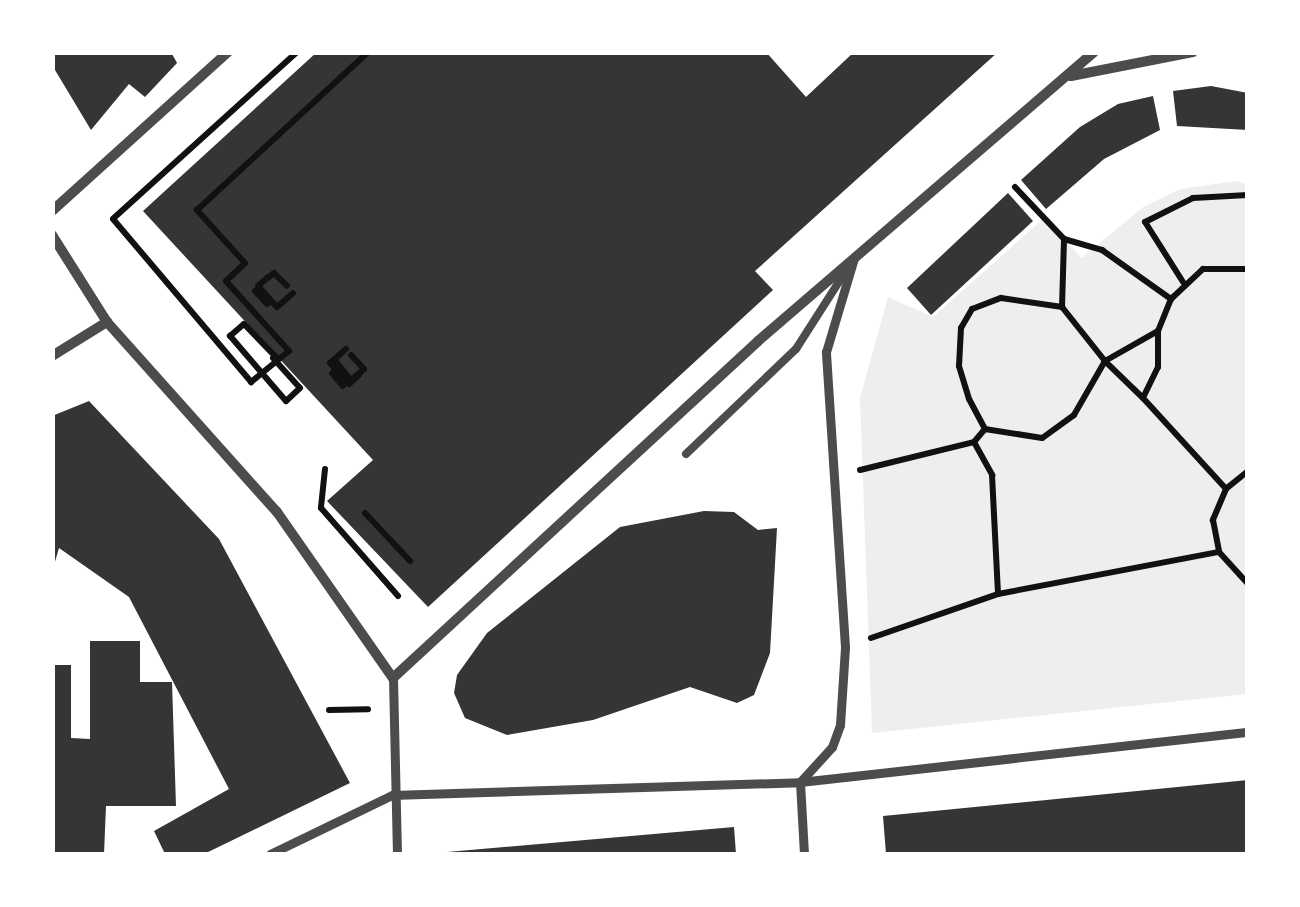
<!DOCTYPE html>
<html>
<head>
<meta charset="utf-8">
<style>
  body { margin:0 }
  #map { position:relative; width:1300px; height:907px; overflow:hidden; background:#fff; font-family:Mulish,sans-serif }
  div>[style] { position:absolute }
  .green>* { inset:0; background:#eee }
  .building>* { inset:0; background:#353535 }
  .path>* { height:6px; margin:-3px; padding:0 3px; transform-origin:3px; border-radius:3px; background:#111 }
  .service>* { height:8px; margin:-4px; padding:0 4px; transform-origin:4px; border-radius:4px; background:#4c4c4c }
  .pedestrian>* { height:9px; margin:-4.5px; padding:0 4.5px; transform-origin:4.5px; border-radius:4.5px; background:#4c4c4c }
  .minor>* { height:10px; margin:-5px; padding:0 5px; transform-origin:5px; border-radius:5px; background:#4c4c4c }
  span { translate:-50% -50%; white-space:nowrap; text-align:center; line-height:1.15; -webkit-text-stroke:8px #fff; paint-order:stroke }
  .frame { position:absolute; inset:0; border:55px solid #fff; pointer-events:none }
</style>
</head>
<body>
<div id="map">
  <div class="green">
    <div style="clip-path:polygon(1236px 181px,1247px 184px,1247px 694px,872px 733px,860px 398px,888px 297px,933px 317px,1043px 219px,1082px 258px,1143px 207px,1180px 189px)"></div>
  </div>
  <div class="building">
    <div style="clip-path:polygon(52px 52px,171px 52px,177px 63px,145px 97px,129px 84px,91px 130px,52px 65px)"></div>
    <div style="clip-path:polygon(317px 52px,766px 52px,806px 97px,854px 52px,998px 52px,755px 271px,773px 290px,428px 607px,327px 501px,373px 460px,143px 211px)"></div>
    <div style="clip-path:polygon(1211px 86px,1248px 93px,1248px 130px,1177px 126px,1173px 91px)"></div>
    <div style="clip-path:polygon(1153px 96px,1160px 130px,1104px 159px,1046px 209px,1021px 180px,1080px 127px,1118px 104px)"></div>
    <div style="clip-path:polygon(1008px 193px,1033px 221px,931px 315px,907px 288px)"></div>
    <div style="clip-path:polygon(89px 401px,219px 539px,350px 783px,204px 854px,165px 854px,154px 831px,229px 789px,129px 597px,59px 548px,52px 572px,52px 416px)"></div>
    <div style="clip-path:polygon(704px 511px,734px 512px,758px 530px,777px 528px,770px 653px,754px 695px,737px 703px,690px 687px,593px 720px,507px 735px,465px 718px,454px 693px,457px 675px,487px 633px,620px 527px)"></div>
    <div style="clip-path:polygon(90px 641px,140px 641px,140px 682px,172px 682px,176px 806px,106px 806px,104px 854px,52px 854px,52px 665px,71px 665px,71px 738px,90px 739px)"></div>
    <div style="clip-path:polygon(1248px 780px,1248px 854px,886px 854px,883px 816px)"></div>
    <div style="clip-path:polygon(734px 827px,736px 854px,447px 854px,447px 852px)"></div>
  </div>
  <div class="path">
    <div style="left:297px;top:52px;width:248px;rotate:137.8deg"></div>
    <div style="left:113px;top:219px;width:214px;rotate:49.7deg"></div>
    <div style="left:251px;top:382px;width:49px;rotate:-39.2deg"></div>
    <div style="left:289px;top:351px;width:94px;rotate:-132deg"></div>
    <div style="left:226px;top:281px;width:26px;rotate:-43deg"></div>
    <div style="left:245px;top:263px;width:72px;rotate:-132.2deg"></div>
    <div style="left:197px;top:210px;width:233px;rotate:-42.7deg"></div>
    <div style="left:1015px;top:187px;width:71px;rotate:46.7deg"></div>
    <div style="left:1064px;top:239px;width:40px;rotate:16deg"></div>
    <div style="left:1102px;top:250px;width:85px;rotate:35.4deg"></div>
    <div style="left:1171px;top:299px;width:44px;rotate:-43.2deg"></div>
    <div style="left:1203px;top:269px;width:45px"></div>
    <div style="left:268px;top:277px;width:13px;rotate:138deg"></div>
    <div style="left:258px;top:286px;width:28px;rotate:48deg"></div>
    <div style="left:277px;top:307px;width:21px;rotate:-41deg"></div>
    <div style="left:268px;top:278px;width:8px;rotate:-40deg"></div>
    <div style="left:274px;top:273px;width:18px;rotate:45deg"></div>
    <div style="left:1183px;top:282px;width:71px;rotate:-122.3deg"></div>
    <div style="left:1145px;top:222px;width:54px;rotate:-26.6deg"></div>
    <div style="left:1193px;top:198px;width:55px;rotate:-3.1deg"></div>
    <div style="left:255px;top:291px;width:18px;rotate:47deg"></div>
    <div style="left:1001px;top:298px;width:62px;rotate:8.4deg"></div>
    <div style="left:1062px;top:307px;width:69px;rotate:51.5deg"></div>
    <div style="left:1105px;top:361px;width:62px;rotate:119.9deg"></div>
    <div style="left:1074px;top:415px;width:39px;rotate:144deg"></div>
    <div style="left:1042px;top:438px;width:58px;rotate:-171deg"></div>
    <div style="left:985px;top:429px;width:34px;rotate:-118deg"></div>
    <div style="left:969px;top:399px;width:34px;rotate:-107deg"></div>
    <div style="left:959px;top:366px;width:38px;rotate:-87deg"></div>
    <div style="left:961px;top:328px;width:22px;rotate:-60deg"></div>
    <div style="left:972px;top:309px;width:31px;rotate:-21deg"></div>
    <div style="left:1062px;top:307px;width:68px;rotate:-88.3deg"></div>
    <div style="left:1158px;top:331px;width:36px;rotate:90deg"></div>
    <div style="left:1158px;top:367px;width:34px;rotate:116deg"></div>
    <div style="left:1143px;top:398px;width:123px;rotate:47.6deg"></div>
    <div style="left:346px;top:349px;width:21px;rotate:139deg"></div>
    <div style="left:330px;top:363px;width:28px;rotate:48deg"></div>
    <div style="left:349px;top:384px;width:13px;rotate:-42deg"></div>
    <div style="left:273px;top:358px;width:40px;rotate:48deg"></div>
    <div style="left:300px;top:388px;width:19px;rotate:137deg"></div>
    <div style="left:286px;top:401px;width:86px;rotate:-130.7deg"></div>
    <div style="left:230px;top:336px;width:18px;rotate:-41deg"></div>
    <div style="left:244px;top:324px;width:45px;rotate:45.9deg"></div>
    <div style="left:337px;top:363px;width:22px;rotate:51deg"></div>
    <div style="left:351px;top:380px;width:17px;rotate:-40deg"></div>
    <div style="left:364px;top:369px;width:19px;rotate:-133deg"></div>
    <div style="left:332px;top:373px;width:17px;rotate:50deg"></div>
    <div style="left:1143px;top:398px;width:53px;rotate:-135.8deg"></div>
    <div style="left:1105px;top:361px;width:61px;rotate:-29.5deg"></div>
    <div style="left:1158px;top:331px;width:35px;rotate:-68deg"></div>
    <div style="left:974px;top:442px;width:38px;rotate:61deg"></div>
    <div style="left:992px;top:475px;width:119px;rotate:87.1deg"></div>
    <div style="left:325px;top:469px;width:39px;rotate:96deg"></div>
    <div style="left:321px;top:508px;width:117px;rotate:48.8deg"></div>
    <div style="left:860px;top:470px;width:117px;rotate:-13.8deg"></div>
    <div style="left:974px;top:442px;width:17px;rotate:-50deg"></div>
    <div style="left:1248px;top:471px;width:28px;rotate:141deg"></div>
    <div style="left:1226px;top:489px;width:34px;rotate:113deg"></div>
    <div style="left:1213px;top:520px;width:33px;rotate:79deg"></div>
    <div style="left:1219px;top:552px;width:43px;rotate:47.8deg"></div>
    <div style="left:365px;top:513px;width:66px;rotate:46.8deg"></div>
    <div style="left:871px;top:638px;width:134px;rotate:-19.1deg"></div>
    <div style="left:998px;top:594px;width:225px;rotate:-10.8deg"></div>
    <div style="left:329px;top:710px;width:39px;rotate:-1deg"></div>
  </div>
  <div class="service">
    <div style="left:686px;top:454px;width:152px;rotate:-43.7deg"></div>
    <div style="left:796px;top:349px;width:98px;rotate:-57.4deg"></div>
  </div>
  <div class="pedestrian">
    <div style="left:393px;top:678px;width:176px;rotate:88.7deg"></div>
    <div style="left:270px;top:854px;width:136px;rotate:-25.8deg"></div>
    <div style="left:392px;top:795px;width:408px;rotate:-1.8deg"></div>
    <div style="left:800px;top:782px;width:451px;rotate:-6.4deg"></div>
    <div style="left:804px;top:854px;width:72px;rotate:-93.2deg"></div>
    <div style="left:800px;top:782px;width:47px;rotate:-47.6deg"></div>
    <div style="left:832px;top:747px;width:23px;rotate:-70deg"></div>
    <div style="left:840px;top:725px;width:78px;rotate:-86.3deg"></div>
    <div style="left:845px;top:647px;width:296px;rotate:-93.7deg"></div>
    <div style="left:826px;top:352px;width:98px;rotate:-73.4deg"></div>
  </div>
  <div class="minor">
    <div style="left:1071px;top:76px;width:124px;rotate:-11.1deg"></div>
    <div style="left:52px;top:211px;width:237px;rotate:-42.1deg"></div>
    <div style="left:52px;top:235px;width:103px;rotate:57.7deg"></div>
    <div style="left:107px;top:322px;width:255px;rotate:48.2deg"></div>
    <div style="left:277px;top:512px;width:203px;rotate:55.1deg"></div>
    <div style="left:393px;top:678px;width:497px;rotate:-42.7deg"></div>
    <div style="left:758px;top:341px;width:443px;rotate:-40.7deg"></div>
    <div style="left:52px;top:356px;width:65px;rotate:-31.7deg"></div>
  </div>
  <div class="frame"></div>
</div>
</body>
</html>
